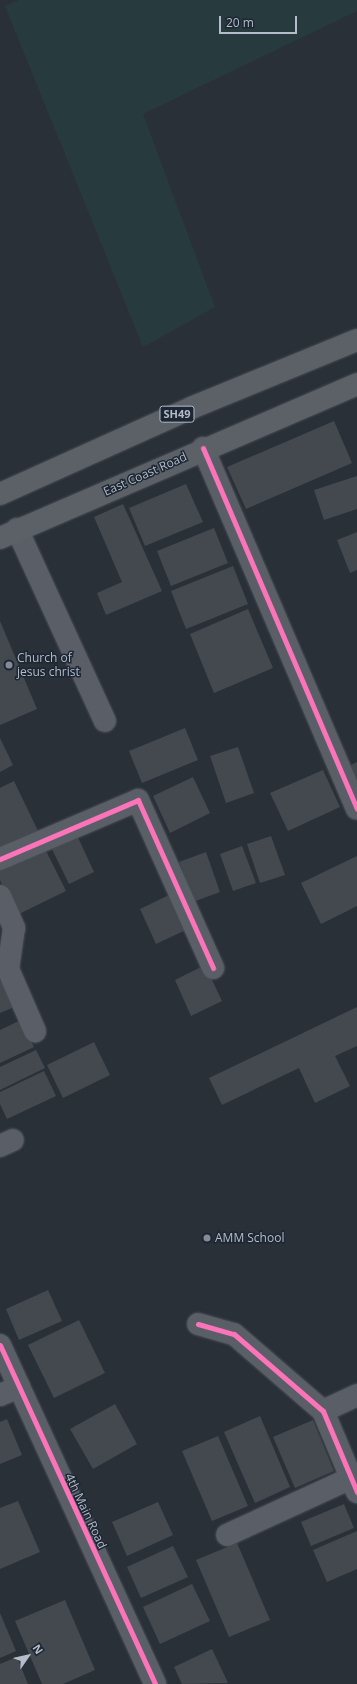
<!DOCTYPE html>
<html>
<head>
<meta charset="utf-8">
<style>
  body { margin:0 }
  #map { position:relative; width:357px; height:1684px; overflow:hidden; background:#2a3038; font-family:"Open Sans",sans-serif }
  div>[style] { position:absolute }
  .green>* { inset:0; background:#273a3e }
  .building>* { inset:0; background:#444950 }
  .roads { filter:drop-shadow(0 0 1px #484c53) drop-shadow(0 0 1px #484c53) }
  .street>* { height:22px; margin:-11px; padding:0 11px; transform-origin:11px; border-radius:11px; background:#5a5e66 }
  .primary>* { height:22px; margin:-11px; padding:0 11px; transform-origin:11px; border-radius:11px; background:#5c6168 }
  .cycleway>* { height:5px; margin:-2.5px; padding:0 2.5px; transform-origin:2.5px; border-radius:2.5px; background:#fb73b8 }
  .dots>* { width:11px; height:11px; translate:-50% -50%; box-sizing:border-box; border:2px solid #1d2633; border-radius:50% }
  span { translate:-50% -50%; white-space:nowrap; text-align:center; line-height:1.15; -webkit-text-stroke:3px #1d2633; paint-order:stroke }
  .shield-label span { padding:1px 3px; background:#1d2633; border:1px solid; border-radius:3px; -webkit-text-stroke-width:0 }
  .shield-label { font-size:11px; color:#b4bcc9; font-weight:700 }
  .street-label { font-size:12px; color:#b4bcc9 }
  .poi-label { font-size:12px; color:#b4bcc9 }
  .left { translate:0 -50%; text-align:left }
  .north { position:absolute; left:8px; top:1636px; width:40px; height:40px; -webkit-text-stroke:3px #1d2633; paint-order:stroke; rotate:56deg; font-size:11px; font-weight:700; line-height:16px; text-align:center; color:#b4bcc9 }
  .north::after { content:''; display:block; margin:auto; width:14px; height:18px; background:#b4bcc9; clip-path:polygon(50% 0,100% 100%,50% 72%,0 100%) }
  .scale { position:absolute; left:219px; top:16px; width:78px; height:18px; box-sizing:border-box; border:2px solid #b4bcc9; border-top:0; padding-left:5px; font-size:12px; line-height:14px; white-space:nowrap; color:#b4bcc9; -webkit-text-stroke:3px #1d2633; paint-order:stroke }
</style>
</head>
<body>
<div id="map">
  <div class="green">
    <div style="clip-path:polygon(19px 0,357px 0,357px 11px,143px 114px,215px 307px,143px 347px,5px 6px)"></div>
  </div>
  <div class="building">
    <div style="clip-path:polygon(334px 421px,352px 463px,246px 509px,227px 467px)"></div>
    <div style="clip-path:polygon(357px 476px,357px 509px,324px 520px,314px 490px)"></div>
    <div style="clip-path:polygon(186px 484px,203px 522px,145px 546px,129px 508px)"></div>
    <div style="clip-path:polygon(123px 504px,162px 591px,106px 615px,97px 593px,122px 582px,94px 517px)"></div>
    <div style="clip-path:polygon(214px 528px,228px 563px,171px 586px,157px 551px)"></div>
    <div style="clip-path:polygon(357px 532px,357px 570px,350px 573px,337px 540px)"></div>
    <div style="clip-path:polygon(233px 566px,248px 604px,186px 629px,171px 591px)"></div>
    <div style="clip-path:polygon(248px 609px,273px 668px,214px 693px,190px 634px)"></div>
    <div style="clip-path:polygon(0 621px,37px 709px,0 725px)"></div>
    <div style="clip-path:polygon(185px 728px,198px 760px,142px 783px,129px 751px)"></div>
    <div style="clip-path:polygon(0 738px,13px 765px,0 772px)"></div>
    <div style="clip-path:polygon(238px 747px,254px 793px,226px 803px,210px 756px)"></div>
    <div style="clip-path:polygon(357px 762px,357px 782px,349px 766px)"></div>
    <div style="clip-path:polygon(323px 770px,340px 807px,288px 831px,270px 793px)"></div>
    <div style="clip-path:polygon(193px 777px,210px 813px,170px 833px,153px 796px)"></div>
    <div style="clip-path:polygon(14px 781px,39px 833px,0 852px,0 788px)"></div>
    <div style="clip-path:polygon(76px 833px,94px 872px,69px 884px,50px 845px)"></div>
    <div style="clip-path:polygon(271px 836px,285px 875px,260px 883px,247px 844px)"></div>
    <div style="clip-path:polygon(242px 846px,256px 883px,233px 891px,220px 854px)"></div>
    <div style="clip-path:polygon(44px 847px,66px 891px,17px 915px,0 880px,0 869px)"></div>
    <div style="clip-path:polygon(206px 852px,220px 892px,193px 902px,179px 862px)"></div>
    <div style="clip-path:polygon(357px 856px,357px 906px,321px 924px,301px 883px)"></div>
    <div style="clip-path:polygon(171px 894px,188px 929px,156px 944px,140px 909px)"></div>
    <div style="clip-path:polygon(205px 965px,222px 1001px,191px 1016px,175px 980px)"></div>
    <div style="clip-path:polygon(4px 979px,17px 1006px,0 1013px,0 981px)"></div>
    <div style="clip-path:polygon(357px 1007px,357px 1046px,335px 1056px,350px 1086px,315px 1103px,299px 1068px,222px 1105px,209px 1078px)"></div>
    <div style="clip-path:polygon(21px 1020px,34px 1047px,0 1063px,0 1030px)"></div>
    <div style="clip-path:polygon(94px 1042px,110px 1075px,63px 1098px,47px 1065px)"></div>
    <div style="clip-path:polygon(36px 1050px,45px 1068px,0 1090px,0 1067px)"></div>
    <div style="clip-path:polygon(44px 1071px,56px 1096px,7px 1119px,0 1104px,0 1092px)"></div>
    <div style="clip-path:polygon(48px 1290px,62px 1321px,19px 1340px,6px 1309px)"></div>
    <div style="clip-path:polygon(79px 1320px,105px 1373px,54px 1398px,28px 1345px)"></div>
    <div style="clip-path:polygon(115px 1404px,137px 1444px,93px 1469px,70px 1429px)"></div>
    <div style="clip-path:polygon(260px 1416px,290px 1487px,255px 1503px,224px 1432px)"></div>
    <div style="clip-path:polygon(7px 1419px,22px 1455px,0 1464px,0 1422px)"></div>
    <div style="clip-path:polygon(313px 1420px,334px 1471px,295px 1488px,273px 1437px)"></div>
    <div style="clip-path:polygon(218px 1436px,248px 1506px,212px 1521px,182px 1451px)"></div>
    <div style="clip-path:polygon(18px 1501px,40px 1552px,0 1569px,0 1508px)"></div>
    <div style="clip-path:polygon(158px 1502px,173px 1535px,127px 1556px,112px 1522px)"></div>
    <div style="clip-path:polygon(344px 1504px,354px 1528px,311px 1546px,301px 1522px)"></div>
    <div style="clip-path:polygon(357px 1531px,357px 1569px,327px 1582px,313px 1550px)"></div>
    <div style="clip-path:polygon(237px 1543px,270px 1620px,229px 1637px,196px 1560px)"></div>
    <div style="clip-path:polygon(173px 1546px,188px 1577px,141px 1598px,127px 1567px)"></div>
    <div style="clip-path:polygon(192px 1584px,210px 1621px,160px 1644px,143px 1607px)"></div>
    <div style="clip-path:polygon(65px 1600px,95px 1670px,63px 1684px,42px 1684px,15px 1621px)"></div>
    <div style="clip-path:polygon(0 1613px,16px 1651px,0 1658px)"></div>
    <div style="clip-path:polygon(212px 1649px,228px 1683px,182px 1684px,174px 1667px)"></div>
    <div style="clip-path:polygon(17px 1657px,28px 1684px,0 1684px,0 1664px)"></div>
  </div>
  <div class="roads">
    <div class="street">
      <div style="left:203px;top:448px;width:392px;rotate:66.9deg"></div>
      <div style="left:17px;top:529px;width:211px;rotate:65.4deg"></div>
      <div style="left:0;top:859px;width:150px;rotate:-23.1deg"></div>
      <div style="left:138px;top:800px;width:184px;rotate:65.9deg"></div>
      <div style="left:0;top:896px;width:35px;rotate:66deg"></div>
      <div style="left:14px;top:928px;width:41px;rotate:98.3deg"></div>
      <div style="left:8px;top:969px;width:68px;rotate:66.5deg"></div>
      <div style="left:0;top:1146px;width:14px;rotate:-25deg"></div>
      <div style="left:198px;top:1324px;width:37px;rotate:16deg"></div>
      <div style="left:234px;top:1334px;width:118px;rotate:40.9deg"></div>
      <div style="left:323px;top:1411px;width:88px;rotate:67.2deg"></div>
      <div style="left:0;top:1345px;width:373px;rotate:65.4deg"></div>
      <div style="left:0;top:1395px;width:21px;rotate:-23deg"></div>
      <div style="left:323px;top:1411px;width:38px;rotate:-25deg"></div>
      <div style="left:227px;top:1535px;width:136px;rotate:-24.7deg"></div>
    </div>
    <div class="primary">
      <div style="left:0;top:494px;width:209px;rotate:-24.2deg"></div>
      <div style="left:191px;top:408px;width:179px;rotate:-22.3deg"></div>
      <div style="left:0;top:538px;width:389px;rotate:-23.3deg"></div>
    </div>
  </div>
  <div class="cycleway">
    <div style="left:203px;top:448px;width:392px;rotate:66.9deg"></div>
    <div style="left:0;top:859px;width:150px;rotate:-23.1deg"></div>
    <div style="left:138px;top:800px;width:184px;rotate:65.9deg"></div>
    <div style="left:198px;top:1324px;width:37px;rotate:16deg"></div>
    <div style="left:234px;top:1334px;width:118px;rotate:40.9deg"></div>
    <div style="left:323px;top:1411px;width:88px;rotate:67.2deg"></div>
    <div style="left:0;top:1345px;width:373px;rotate:65.4deg"></div>
  </div>
  <div class="dots">
    <div style="left:9px;top:665px;background:#848b96"></div>
    <div style="left:207px;top:1238px;background:#848b96"></div>
  </div>
  <div class="shield-label">
    <span style="left:177px;top:414px">SH49</span>
  </div>
  <div class="street-label">
    <span style="left:145px;top:474px;rotate:-24deg">East Coast Road</span>
    <span style="left:86px;top:1511px;rotate:65deg">4th Main Road</span>
  </div>
  <div class="poi-label">
    <span class="left" style="left:17px;top:665px">Church of<br>jesus christ</span>
    <span class="left" style="left:215px;top:1238px">AMM School</span>
  </div>
  <div class="north">N</div>
  <div class="scale">20 m</div>
</div>
</body>
</html>
